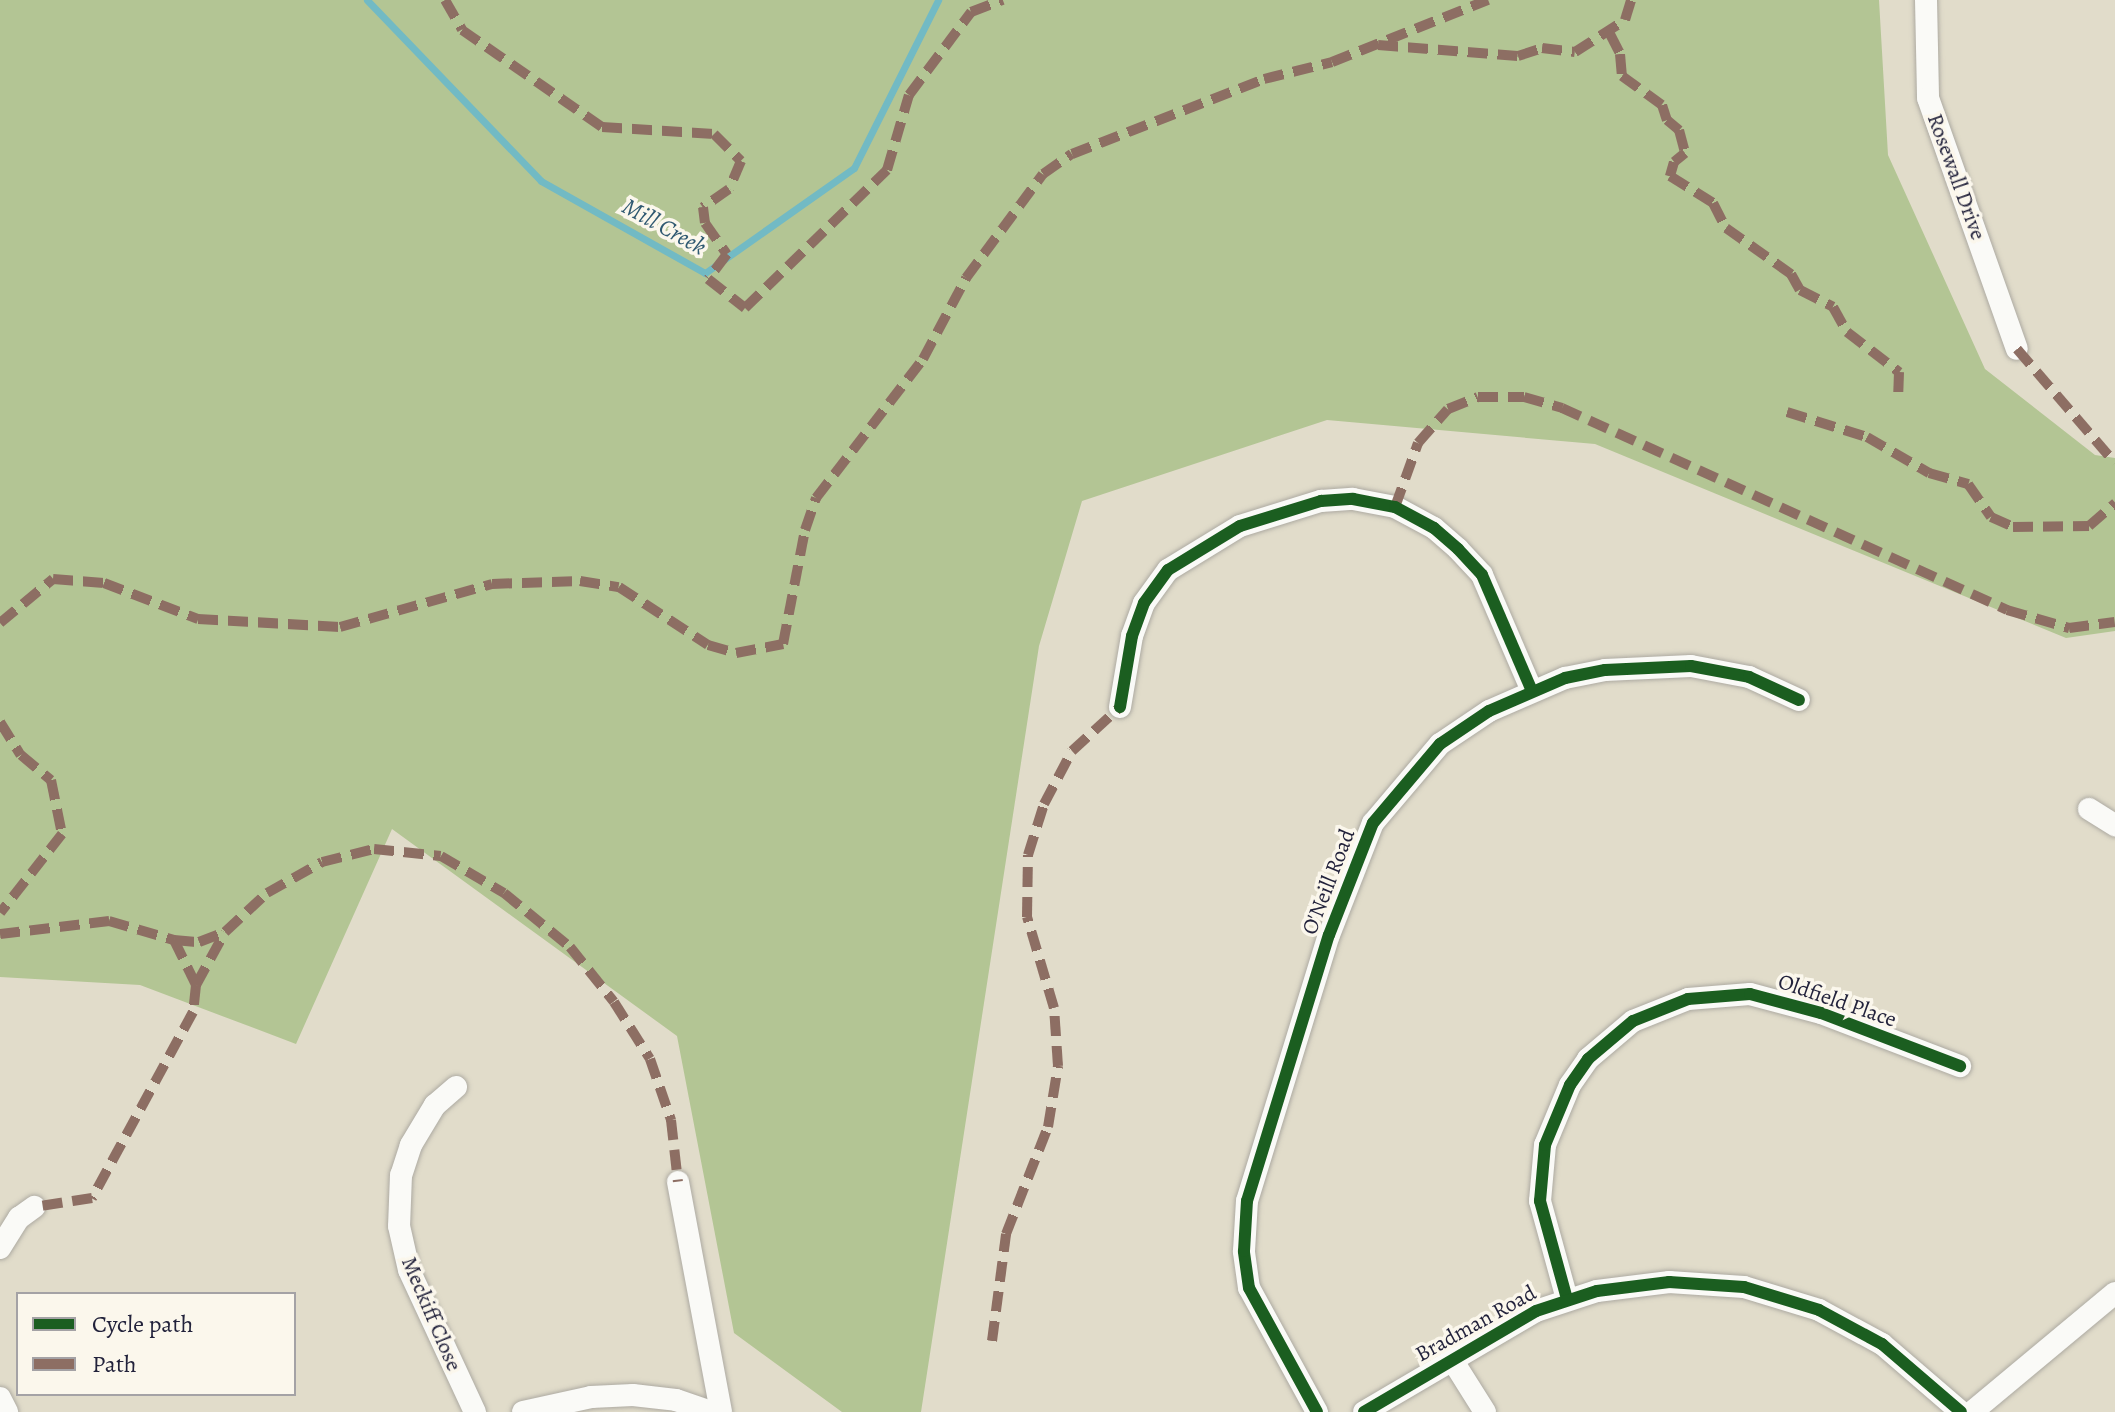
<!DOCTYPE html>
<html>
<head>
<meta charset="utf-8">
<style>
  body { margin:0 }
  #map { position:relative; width:2115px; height:1412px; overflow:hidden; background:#e1dcca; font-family:Alegreya,serif }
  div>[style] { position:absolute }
  .forest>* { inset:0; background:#b3c594 }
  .stream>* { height:7px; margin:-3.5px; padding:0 3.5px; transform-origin:3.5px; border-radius:3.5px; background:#72bac4 }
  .roads { filter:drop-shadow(0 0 2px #adaaa2) drop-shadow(0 0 2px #adaaa2) }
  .minor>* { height:22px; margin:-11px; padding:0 11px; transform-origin:11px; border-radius:11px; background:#fafaf7 }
  .quiet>* { height:10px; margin-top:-5px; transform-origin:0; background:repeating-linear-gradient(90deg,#8d6e63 0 20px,transparent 0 30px) }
  .cycleway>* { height:12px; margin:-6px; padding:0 6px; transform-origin:6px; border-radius:6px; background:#1b5e20 }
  span { translate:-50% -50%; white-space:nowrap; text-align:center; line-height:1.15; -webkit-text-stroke:7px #fbf7ec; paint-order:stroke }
  .street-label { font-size:22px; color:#22223b }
  .water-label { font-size:24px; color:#2f5971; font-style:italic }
  .legend { position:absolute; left:16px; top:1292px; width:280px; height:104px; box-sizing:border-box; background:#fbf7ec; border:2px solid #a4a2a5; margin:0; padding:10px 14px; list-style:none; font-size:24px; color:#22223b }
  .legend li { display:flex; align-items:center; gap:16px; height:40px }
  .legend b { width:40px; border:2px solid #a4a2a5 }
</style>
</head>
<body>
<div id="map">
  <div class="forest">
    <div style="clip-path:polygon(0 0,1879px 0,1888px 155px,1985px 369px,2095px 455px,2115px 458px,2115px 631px,2066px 638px,1595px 444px,1327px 420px,1082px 501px,1039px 646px,921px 1412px,842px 1412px,734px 1333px,677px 1036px,392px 829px,296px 1044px,140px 985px,0 977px)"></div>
  </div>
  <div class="stream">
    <div style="left:367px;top:0;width:251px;rotate:46.1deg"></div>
    <div style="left:541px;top:181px;width:188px;rotate:29.3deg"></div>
    <div style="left:705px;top:273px;width:182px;rotate:-35.2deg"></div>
    <div style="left:854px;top:168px;width:188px;rotate:-63.4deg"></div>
  </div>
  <div class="roads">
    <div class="minor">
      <div style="left:1926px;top:0;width:98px;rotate:88.8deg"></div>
      <div style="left:1928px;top:98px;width:266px;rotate:70.5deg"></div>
      <div style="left:1120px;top:707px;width:72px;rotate:-80.4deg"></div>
      <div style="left:1132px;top:636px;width:35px;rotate:-70deg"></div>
      <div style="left:1144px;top:603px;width:41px;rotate:-54deg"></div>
      <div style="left:1168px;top:570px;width:84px;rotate:-31.4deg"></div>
      <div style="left:1240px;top:526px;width:85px;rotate:-17.2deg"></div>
      <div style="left:1321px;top:501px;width:32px;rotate:-4deg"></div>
      <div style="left:1353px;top:499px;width:43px;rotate:10.8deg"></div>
      <div style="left:1395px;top:507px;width:44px;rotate:28.3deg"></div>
      <div style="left:1434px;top:528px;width:32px;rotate:41deg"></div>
      <div style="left:1458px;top:549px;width:35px;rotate:47deg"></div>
      <div style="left:1482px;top:575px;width:124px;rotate:66.7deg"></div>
      <div style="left:2089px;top:809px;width:31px;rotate:32deg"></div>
      <div style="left:456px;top:1087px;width:28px;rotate:139deg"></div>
      <div style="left:435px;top:1105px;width:47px;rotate:121deg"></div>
      <div style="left:411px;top:1145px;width:32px;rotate:108deg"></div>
      <div style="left:401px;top:1175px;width:51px;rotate:92.2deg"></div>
      <div style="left:399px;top:1226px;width:45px;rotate:77.2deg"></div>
      <div style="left:409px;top:1270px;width:157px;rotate:65.1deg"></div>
      <div style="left:678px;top:1182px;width:234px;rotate:79.4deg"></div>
      <div style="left:0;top:1248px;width:36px;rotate:-58deg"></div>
      <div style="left:19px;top:1218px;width:19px;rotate:-36deg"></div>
      <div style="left:1567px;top:1299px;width:102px;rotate:-105.4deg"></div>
      <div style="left:1540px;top:1201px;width:56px;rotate:-84.9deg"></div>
      <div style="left:1545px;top:1145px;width:65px;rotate:-67.4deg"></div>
      <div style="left:1570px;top:1085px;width:32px;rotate:-55deg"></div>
      <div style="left:1588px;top:1059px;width:59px;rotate:-40.2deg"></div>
      <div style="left:1633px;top:1021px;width:59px;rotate:-21.8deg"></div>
      <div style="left:1688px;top:999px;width:62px;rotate:-4.6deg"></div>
      <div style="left:1750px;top:994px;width:73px;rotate:15deg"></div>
      <div style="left:1821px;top:1013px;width:149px;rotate:20.9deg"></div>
      <div style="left:1451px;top:1358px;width:64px;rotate:57.8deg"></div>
      <div style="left:0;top:1398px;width:16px;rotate:63deg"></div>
      <div style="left:523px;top:1412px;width:70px;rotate:-12.4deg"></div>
      <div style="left:591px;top:1397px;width:42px;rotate:-2.7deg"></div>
      <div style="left:633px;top:1395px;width:43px;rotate:6.6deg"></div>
      <div style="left:676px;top:1400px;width:36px;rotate:19deg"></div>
      <div style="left:1317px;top:1412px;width:141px;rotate:-118.7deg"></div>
      <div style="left:1249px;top:1288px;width:37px;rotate:-98deg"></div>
      <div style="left:1244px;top:1251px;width:50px;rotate:-86.6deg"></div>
      <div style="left:1247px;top:1201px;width:278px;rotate:-72.9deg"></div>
      <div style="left:1329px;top:935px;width:120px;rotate:-68.6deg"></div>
      <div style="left:1373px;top:823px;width:104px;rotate:-49.7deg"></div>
      <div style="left:1440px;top:744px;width:59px;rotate:-34deg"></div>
      <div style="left:1489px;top:711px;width:83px;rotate:-23.5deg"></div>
      <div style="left:1565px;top:678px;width:41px;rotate:-11.3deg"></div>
      <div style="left:1605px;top:670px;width:86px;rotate:-2.7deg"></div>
      <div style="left:1691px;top:666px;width:59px;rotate:10.7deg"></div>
      <div style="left:1749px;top:677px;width:55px;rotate:24.7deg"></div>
      <div style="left:1364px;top:1412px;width:199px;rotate:-30.4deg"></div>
      <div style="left:1536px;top:1311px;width:64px;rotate:-18.2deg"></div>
      <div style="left:1597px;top:1291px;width:73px;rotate:-7.1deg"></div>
      <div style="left:1669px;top:1282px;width:75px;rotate:3.8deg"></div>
      <div style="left:1744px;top:1287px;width:78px;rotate:17deg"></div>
      <div style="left:1819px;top:1310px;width:72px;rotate:28.4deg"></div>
      <div style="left:1882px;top:1344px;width:104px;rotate:40.7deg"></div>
      <div style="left:1972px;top:1412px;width:186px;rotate:-39.8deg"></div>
    </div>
  </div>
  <div class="quiet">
    <div style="left:445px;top:0;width:34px;rotate:60deg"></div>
    <div style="left:462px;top:30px;width:170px;rotate:34.7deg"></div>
    <div style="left:602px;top:127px;width:112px;rotate:3.6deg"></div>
    <div style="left:714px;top:134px;width:38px;rotate:45deg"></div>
    <div style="left:741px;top:161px;width:30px;rotate:113deg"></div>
    <div style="left:729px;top:189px;width:32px;rotate:145deg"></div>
    <div style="left:703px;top:207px;width:16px;rotate:83deg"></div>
    <div style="left:705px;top:223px;width:38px;rotate:55deg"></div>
    <div style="left:727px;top:254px;width:31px;rotate:127deg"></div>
    <div style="left:708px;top:279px;width:47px;rotate:38.1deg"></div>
    <div style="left:745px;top:308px;width:198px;rotate:-44.2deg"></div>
    <div style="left:887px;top:170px;width:78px;rotate:-73.7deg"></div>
    <div style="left:909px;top:95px;width:104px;rotate:-53.2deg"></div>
    <div style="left:971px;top:12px;width:34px;rotate:-21deg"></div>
    <div style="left:1610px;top:34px;width:22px;rotate:63deg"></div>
    <div style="left:1620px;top:54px;width:22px;rotate:85deg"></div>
    <div style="left:1622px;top:76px;width:49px;rotate:35.9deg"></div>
    <div style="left:1662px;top:105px;width:16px;rotate:72deg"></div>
    <div style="left:1667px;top:120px;width:16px;rotate:40deg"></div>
    <div style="left:1679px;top:130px;width:24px;rotate:75deg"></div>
    <div style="left:1685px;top:153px;width:14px;rotate:141deg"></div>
    <div style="left:1674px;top:162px;width:15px;rotate:106deg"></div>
    <div style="left:1670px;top:176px;width:51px;rotate:32.1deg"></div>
    <div style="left:1713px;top:203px;width:28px;rotate:63deg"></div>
    <div style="left:1726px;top:228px;width:80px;rotate:35.3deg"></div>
    <div style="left:1791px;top:274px;width:18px;rotate:61deg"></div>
    <div style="left:1800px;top:290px;width:37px;rotate:27deg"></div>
    <div style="left:1833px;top:307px;width:29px;rotate:61deg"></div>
    <div style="left:1847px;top:332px;width:66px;rotate:37.6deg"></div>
    <div style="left:1899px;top:372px;width:23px;rotate:92deg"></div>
    <div style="left:1378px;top:45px;width:140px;rotate:4.5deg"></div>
    <div style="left:1518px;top:56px;width:25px;rotate:-18deg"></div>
    <div style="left:1542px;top:48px;width:33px;rotate:7deg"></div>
    <div style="left:1575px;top:52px;width:59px;rotate:-32.6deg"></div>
    <div style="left:1625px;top:20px;width:21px;rotate:-73deg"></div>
    <div style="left:2017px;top:349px;width:150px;rotate:49.3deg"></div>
    <div style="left:1787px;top:412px;width:84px;rotate:17.4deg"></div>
    <div style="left:1867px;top:437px;width:72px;rotate:30.1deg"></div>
    <div style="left:1929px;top:473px;width:41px;rotate:15.8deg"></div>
    <div style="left:1968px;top:484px;width:40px;rotate:55.1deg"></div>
    <div style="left:1991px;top:517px;width:24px;rotate:24deg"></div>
    <div style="left:2013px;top:527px;width:76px;rotate:-0.8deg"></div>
    <div style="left:2089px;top:526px;width:35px;rotate:-41deg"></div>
    <div style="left:1395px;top:507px;width:68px;rotate:-70.2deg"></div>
    <div style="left:1418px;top:443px;width:45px;rotate:-48.6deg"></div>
    <div style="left:1448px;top:409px;width:32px;rotate:-22deg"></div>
    <div style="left:1478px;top:397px;width:46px"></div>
    <div style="left:1524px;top:397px;width:40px;rotate:16deg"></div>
    <div style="left:1562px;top:408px;width:489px;rotate:24.4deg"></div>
    <div style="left:2007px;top:610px;width:65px;rotate:16.2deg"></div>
    <div style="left:2069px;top:628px;width:46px;rotate:-7.4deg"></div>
    <div style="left:0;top:623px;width:69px;rotate:-39.7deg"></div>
    <div style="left:53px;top:579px;width:51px;rotate:4.5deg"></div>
    <div style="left:104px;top:583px;width:101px;rotate:21deg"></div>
    <div style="left:198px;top:619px;width:142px;rotate:3.2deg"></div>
    <div style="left:340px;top:627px;width:158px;rotate:-15.8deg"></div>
    <div style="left:492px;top:584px;width:88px;rotate:-2deg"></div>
    <div style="left:580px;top:581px;width:39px;rotate:9deg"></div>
    <div style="left:619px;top:587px;width:106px;rotate:33.1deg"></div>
    <div style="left:708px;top:645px;width:29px;rotate:16deg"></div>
    <div style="left:736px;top:653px;width:48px;rotate:-10.8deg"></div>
    <div style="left:783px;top:644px;width:116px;rotate:-79.1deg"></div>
    <div style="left:805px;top:530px;width:34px;rotate:-71deg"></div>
    <div style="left:816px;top:498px;width:175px;rotate:-52.4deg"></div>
    <div style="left:923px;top:359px;width:92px;rotate:-62deg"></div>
    <div style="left:966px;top:278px;width:129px;rotate:-53.5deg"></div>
    <div style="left:1043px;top:174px;width:35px;rotate:-35deg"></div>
    <div style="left:1072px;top:154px;width:206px;rotate:-21.3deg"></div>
    <div style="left:1264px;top:79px;width:70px;rotate:-14deg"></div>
    <div style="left:1332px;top:62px;width:168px;rotate:-21.7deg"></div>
    <div style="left:0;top:722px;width:39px;rotate:58deg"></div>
    <div style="left:21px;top:755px;width:39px;rotate:40deg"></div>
    <div style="left:51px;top:780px;width:55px;rotate:78.5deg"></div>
    <div style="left:62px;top:834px;width:100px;rotate:128.1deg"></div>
    <div style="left:0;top:934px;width:110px;rotate:-6.8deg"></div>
    <div style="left:109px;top:921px;width:68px;rotate:16.3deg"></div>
    <div style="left:174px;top:940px;width:50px;rotate:63.9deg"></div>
    <div style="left:196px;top:985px;width:27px;rotate:96deg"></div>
    <div style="left:193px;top:1012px;width:212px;rotate:118.5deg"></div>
    <div style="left:92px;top:1198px;width:59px;rotate:171.2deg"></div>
    <div style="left:174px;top:940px;width:25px;rotate:5deg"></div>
    <div style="left:199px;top:942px;width:28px;rotate:-21deg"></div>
    <div style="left:196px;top:985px;width:60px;rotate:-61.3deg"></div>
    <div style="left:225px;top:932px;width:57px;rotate:-42.9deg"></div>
    <div style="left:267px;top:893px;width:63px;rotate:-29.4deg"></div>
    <div style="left:322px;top:862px;width:54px;rotate:-14deg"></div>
    <div style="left:374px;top:849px;width:67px;rotate:6deg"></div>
    <div style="left:441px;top:856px;width:73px;rotate:30.4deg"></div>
    <div style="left:504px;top:893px;width:85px;rotate:39.3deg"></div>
    <div style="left:570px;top:947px;width:70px;rotate:51.3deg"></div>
    <div style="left:614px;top:1002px;width:67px;rotate:57.7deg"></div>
    <div style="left:650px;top:1059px;width:65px;rotate:71deg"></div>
    <div style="left:671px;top:1120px;width:62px;rotate:83.6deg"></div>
    <div style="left:992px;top:1341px;width:108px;rotate:-82.5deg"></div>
    <div style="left:1006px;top:1234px;width:115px;rotate:-68.6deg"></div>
    <div style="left:1048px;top:1127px;width:62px;rotate:-80.7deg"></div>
    <div style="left:1058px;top:1066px;width:58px;rotate:-93.9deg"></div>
    <div style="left:1054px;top:1008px;width:95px;rotate:-106.5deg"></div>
    <div style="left:1027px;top:917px;width:62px;rotate:-89.1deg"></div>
    <div style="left:1028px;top:855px;width:53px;rotate:-72.6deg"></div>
    <div style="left:1044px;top:804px;width:60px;rotate:-62.2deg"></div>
    <div style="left:1072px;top:751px;width:65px;rotate:-42.5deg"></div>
  </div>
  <div class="cycleway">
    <div style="left:1120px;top:707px;width:72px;rotate:-80.4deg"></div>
    <div style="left:1132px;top:636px;width:35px;rotate:-70deg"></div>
    <div style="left:1144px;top:603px;width:41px;rotate:-54deg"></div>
    <div style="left:1168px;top:570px;width:84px;rotate:-31.4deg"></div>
    <div style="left:1240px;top:526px;width:85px;rotate:-17.2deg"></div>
    <div style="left:1321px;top:501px;width:32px;rotate:-4deg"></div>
    <div style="left:1353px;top:499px;width:43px;rotate:10.8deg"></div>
    <div style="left:1395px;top:507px;width:44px;rotate:28.3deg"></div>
    <div style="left:1434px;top:528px;width:32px;rotate:41deg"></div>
    <div style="left:1458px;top:549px;width:35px;rotate:47deg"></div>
    <div style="left:1482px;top:575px;width:124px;rotate:66.7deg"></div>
    <div style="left:1567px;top:1299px;width:102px;rotate:-105.4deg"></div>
    <div style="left:1540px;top:1201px;width:56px;rotate:-84.9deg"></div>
    <div style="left:1545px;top:1145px;width:65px;rotate:-67.4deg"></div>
    <div style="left:1570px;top:1085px;width:32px;rotate:-55deg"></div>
    <div style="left:1588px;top:1059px;width:59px;rotate:-40.2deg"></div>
    <div style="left:1633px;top:1021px;width:59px;rotate:-21.8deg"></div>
    <div style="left:1688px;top:999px;width:62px;rotate:-4.6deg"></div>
    <div style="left:1750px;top:994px;width:73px;rotate:15deg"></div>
    <div style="left:1821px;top:1013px;width:149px;rotate:20.9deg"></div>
    <div style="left:1317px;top:1412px;width:141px;rotate:-118.7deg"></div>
    <div style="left:1249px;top:1288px;width:37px;rotate:-98deg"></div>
    <div style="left:1244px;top:1251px;width:50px;rotate:-86.6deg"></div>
    <div style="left:1247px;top:1201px;width:278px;rotate:-72.9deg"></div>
    <div style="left:1329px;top:935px;width:120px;rotate:-68.6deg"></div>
    <div style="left:1373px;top:823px;width:104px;rotate:-49.7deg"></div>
    <div style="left:1440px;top:744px;width:59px;rotate:-34deg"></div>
    <div style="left:1489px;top:711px;width:83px;rotate:-23.5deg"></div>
    <div style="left:1565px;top:678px;width:41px;rotate:-11.3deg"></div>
    <div style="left:1605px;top:670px;width:86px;rotate:-2.7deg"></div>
    <div style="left:1691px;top:666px;width:59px;rotate:10.7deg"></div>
    <div style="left:1749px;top:677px;width:55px;rotate:24.7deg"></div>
    <div style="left:1364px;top:1412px;width:199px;rotate:-30.4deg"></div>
    <div style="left:1536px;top:1311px;width:64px;rotate:-18.2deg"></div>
    <div style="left:1597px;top:1291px;width:73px;rotate:-7.1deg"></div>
    <div style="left:1669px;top:1282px;width:75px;rotate:3.8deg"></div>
    <div style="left:1744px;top:1287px;width:78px;rotate:17deg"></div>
    <div style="left:1819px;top:1310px;width:72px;rotate:28.4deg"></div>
    <div style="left:1882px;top:1344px;width:104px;rotate:40.7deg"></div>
  </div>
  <div class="street-label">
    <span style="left:1956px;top:177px;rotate:70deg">Rosewall Drive</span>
    <span style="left:1329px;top:882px;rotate:-69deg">O'Neill Road</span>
    <span style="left:1837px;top:1001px;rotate:19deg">Oldfield Place</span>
    <span style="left:431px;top:1314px;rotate:67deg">Meckiff Close</span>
    <span style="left:1476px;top:1324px;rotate:-29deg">Bradman Road</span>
  </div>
  <div class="water-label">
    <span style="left:664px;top:227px;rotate:29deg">Mill Creek</span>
  </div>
  <ul class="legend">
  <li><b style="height:10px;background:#1b5e20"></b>Cycle path</li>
  <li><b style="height:10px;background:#8d6e63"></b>Path</li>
  </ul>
</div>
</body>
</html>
